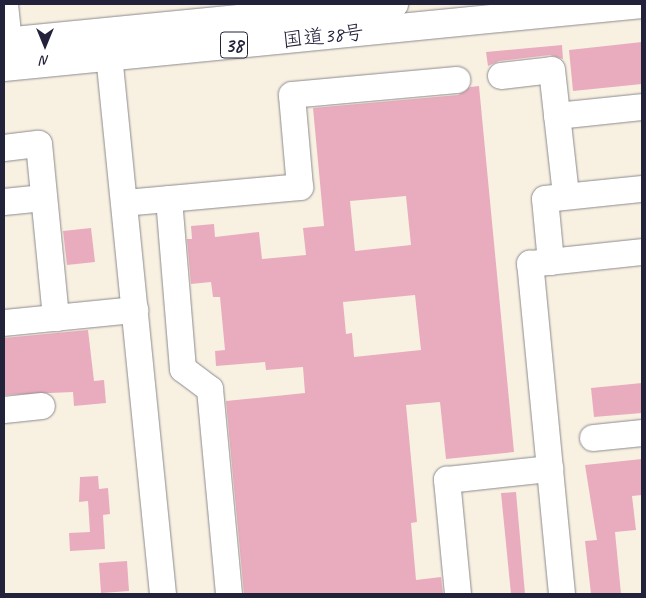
<!DOCTYPE html>
<html>
<head>
<meta charset="utf-8">
<style>
  body { margin:0 }
  #map { position:relative; width:646px; height:598px; overflow:hidden; background:#f8f1e2; font-family:Caveat,"Klee One",sans-serif }
  div>[style] { position:absolute }
  .building>* { inset:0; background:#e9acbe }
  .roads { filter:drop-shadow(0 0 1px #8d8a8e) drop-shadow(0 0 1px #8d8a8e) }
  .minor>* { height:26px; margin:-13px; padding:0 13px; transform-origin:13px; border-radius:13px; background:#fff }
  .highway>* { height:28px; margin:-14px; padding:0 14px; transform-origin:14px; border-radius:14px; background:#fff }
  span { translate:-50% -50%; white-space:nowrap; text-align:center; line-height:1.15; -webkit-text-stroke:4px #fff; paint-order:stroke }
  .shield-label span { padding:1px 4px; background:#fff; border:1px solid; border-radius:4px; -webkit-text-stroke-width:0 }
  .shield-label { font-size:20px; color:#22223b; font-weight:700 }
  .street-label { font-size:21px; color:#22223b }
  .frame { position:absolute; inset:0; border:5px solid #22223b; pointer-events:none }
  .north { position:absolute; left:20px; top:20px; width:50px; height:50px; -webkit-text-stroke:4px #fff; paint-order:stroke; rotate:180deg; font-size:14px; font-weight:700; line-height:20px; text-align:center; color:#22223b }
  .north::after { content:''; display:block; margin:auto; width:18px; height:22px; background:#22223b; clip-path:polygon(50% 0,100% 100%,50% 72%,0 100%) }
</style>
</head>
<body>
<div id="map">
  <div class="building">
    <div style="clip-path:polygon(642px 42px,642px 84px,573px 91px,569px 50px)"></div>
    <div style="clip-path:polygon(562px 45px,563px 59px,550px 55px,499px 61px,488px 66px,486px 52px)"></div>
    <div style="clip-path:polygon(evenodd,479px 86px,514px 452px,446px 459px,440px 402px,406px 405px,417px 522px,411px 523px,416px 580px,441px 577px,443px 594px,244px 594px,226px 401px,305px 393px,303px 367px,266px 370px,265px 362px,216px 366px,215px 351px,225px 350px,220px 297px,213px 297px,211px 282px,191px 284px,187px 239px,192px 239px,191px 226px,214px 224px,215px 237px,259px 232px,262px 259px,306px 255px,303px 228px,324px 226px,313px 108px,458px 95px,470px 87px,479px 86px,406px 196px,411px 245px,355px 251px,350px 201px,406px 196px,479px 86px,415px 295px,421px 350px,354px 357px,352px 333px,346px 334px,343px 302px,415px 295px)"></div>
    <div style="clip-path:polygon(91px 228px,95px 262px,67px 265px,63px 231px)"></div>
    <div style="clip-path:polygon(88px 330px,94px 381px,104px 380px,106px 403px,74px 406px,73px 392px,4px 395px,4px 338px)"></div>
    <div style="clip-path:polygon(642px 383px,642px 413px,594px 417px,591px 388px)"></div>
    <div style="clip-path:polygon(642px 459px,642px 495px,632px 496px,636px 530px,615px 532px,621px 594px,591px 594px,585px 541px,597px 540px,585px 465px)"></div>
    <div style="clip-path:polygon(98px 476px,99px 489px,108px 488px,110px 514px,103px 515px,105px 549px,70px 551px,69px 533px,90px 532px,88px 501px,79px 502px,80px 477px)"></div>
    <div style="clip-path:polygon(516px 492px,525px 594px,511px 594px,501px 493px)"></div>
    <div style="clip-path:polygon(127px 561px,129px 591px,101px 593px,99px 563px)"></div>
  </div>
  <div class="roads">
    <div class="minor">
      <div style="left:5px;top:4px;width:59px;rotate:84.2deg"></div>
      <div style="left:107px;top:35px;width:562px;rotate:84.28deg"></div>
      <div style="left:501px;top:76px;width:51px;rotate:-6.7deg"></div>
      <div style="left:552px;top:70px;width:126px;rotate:83.6deg"></div>
      <div style="left:557px;top:116px;width:85px;rotate:-6deg"></div>
      <div style="left:4px;top:148px;width:35px;rotate:-7deg"></div>
      <div style="left:39px;top:144px;width:175px;rotate:84.4deg"></div>
      <div style="left:169px;top:199px;width:171px;rotate:85.3deg"></div>
      <div style="left:183px;top:369px;width:34px;rotate:37deg"></div>
      <div style="left:210px;top:389px;width:206px;rotate:84.7deg"></div>
      <div style="left:4px;top:202px;width:40px;rotate:-5.7deg"></div>
      <div style="left:125px;top:203px;width:176px;rotate:-5.2deg"></div>
      <div style="left:300px;top:187px;width:92px;rotate:-95deg"></div>
      <div style="left:292px;top:95px;width:166px;rotate:-5.2deg"></div>
      <div style="left:551px;top:262px;width:63px;rotate:-95.4deg"></div>
      <div style="left:545px;top:199px;width:98px;rotate:-5.9deg"></div>
      <div style="left:4px;top:323px;width:132px;rotate:-5.7deg"></div>
      <div style="left:4px;top:410px;width:38px;rotate:-6deg"></div>
      <div style="left:593px;top:438px;width:49px;rotate:-5.8deg"></div>
      <div style="left:458px;top:594px;width:115px;rotate:-95.5deg"></div>
      <div style="left:447px;top:480px;width:104px;rotate:-6.1deg"></div>
      <div style="left:562px;top:594px;width:332px;rotate:-95.5deg"></div>
      <div style="left:530px;top:264px;width:113px;rotate:-6.1deg"></div>
    </div>
    <div class="highway">
      <div style="left:4px;top:42px;width:392px;rotate:-5.6deg"></div>
      <div style="left:4px;top:67px;width:641px;rotate:-5.64deg"></div>
    </div>
  </div>
  <div class="shield-label">
    <span style="left:234px;top:45px">38</span>
  </div>
  <div class="street-label">
    <span style="left:323px;top:36px;rotate:-6deg">国道38号</span>
  </div>
  <div class="frame"></div>
  <div class="north">N</div>
</div>
</body>
</html>
